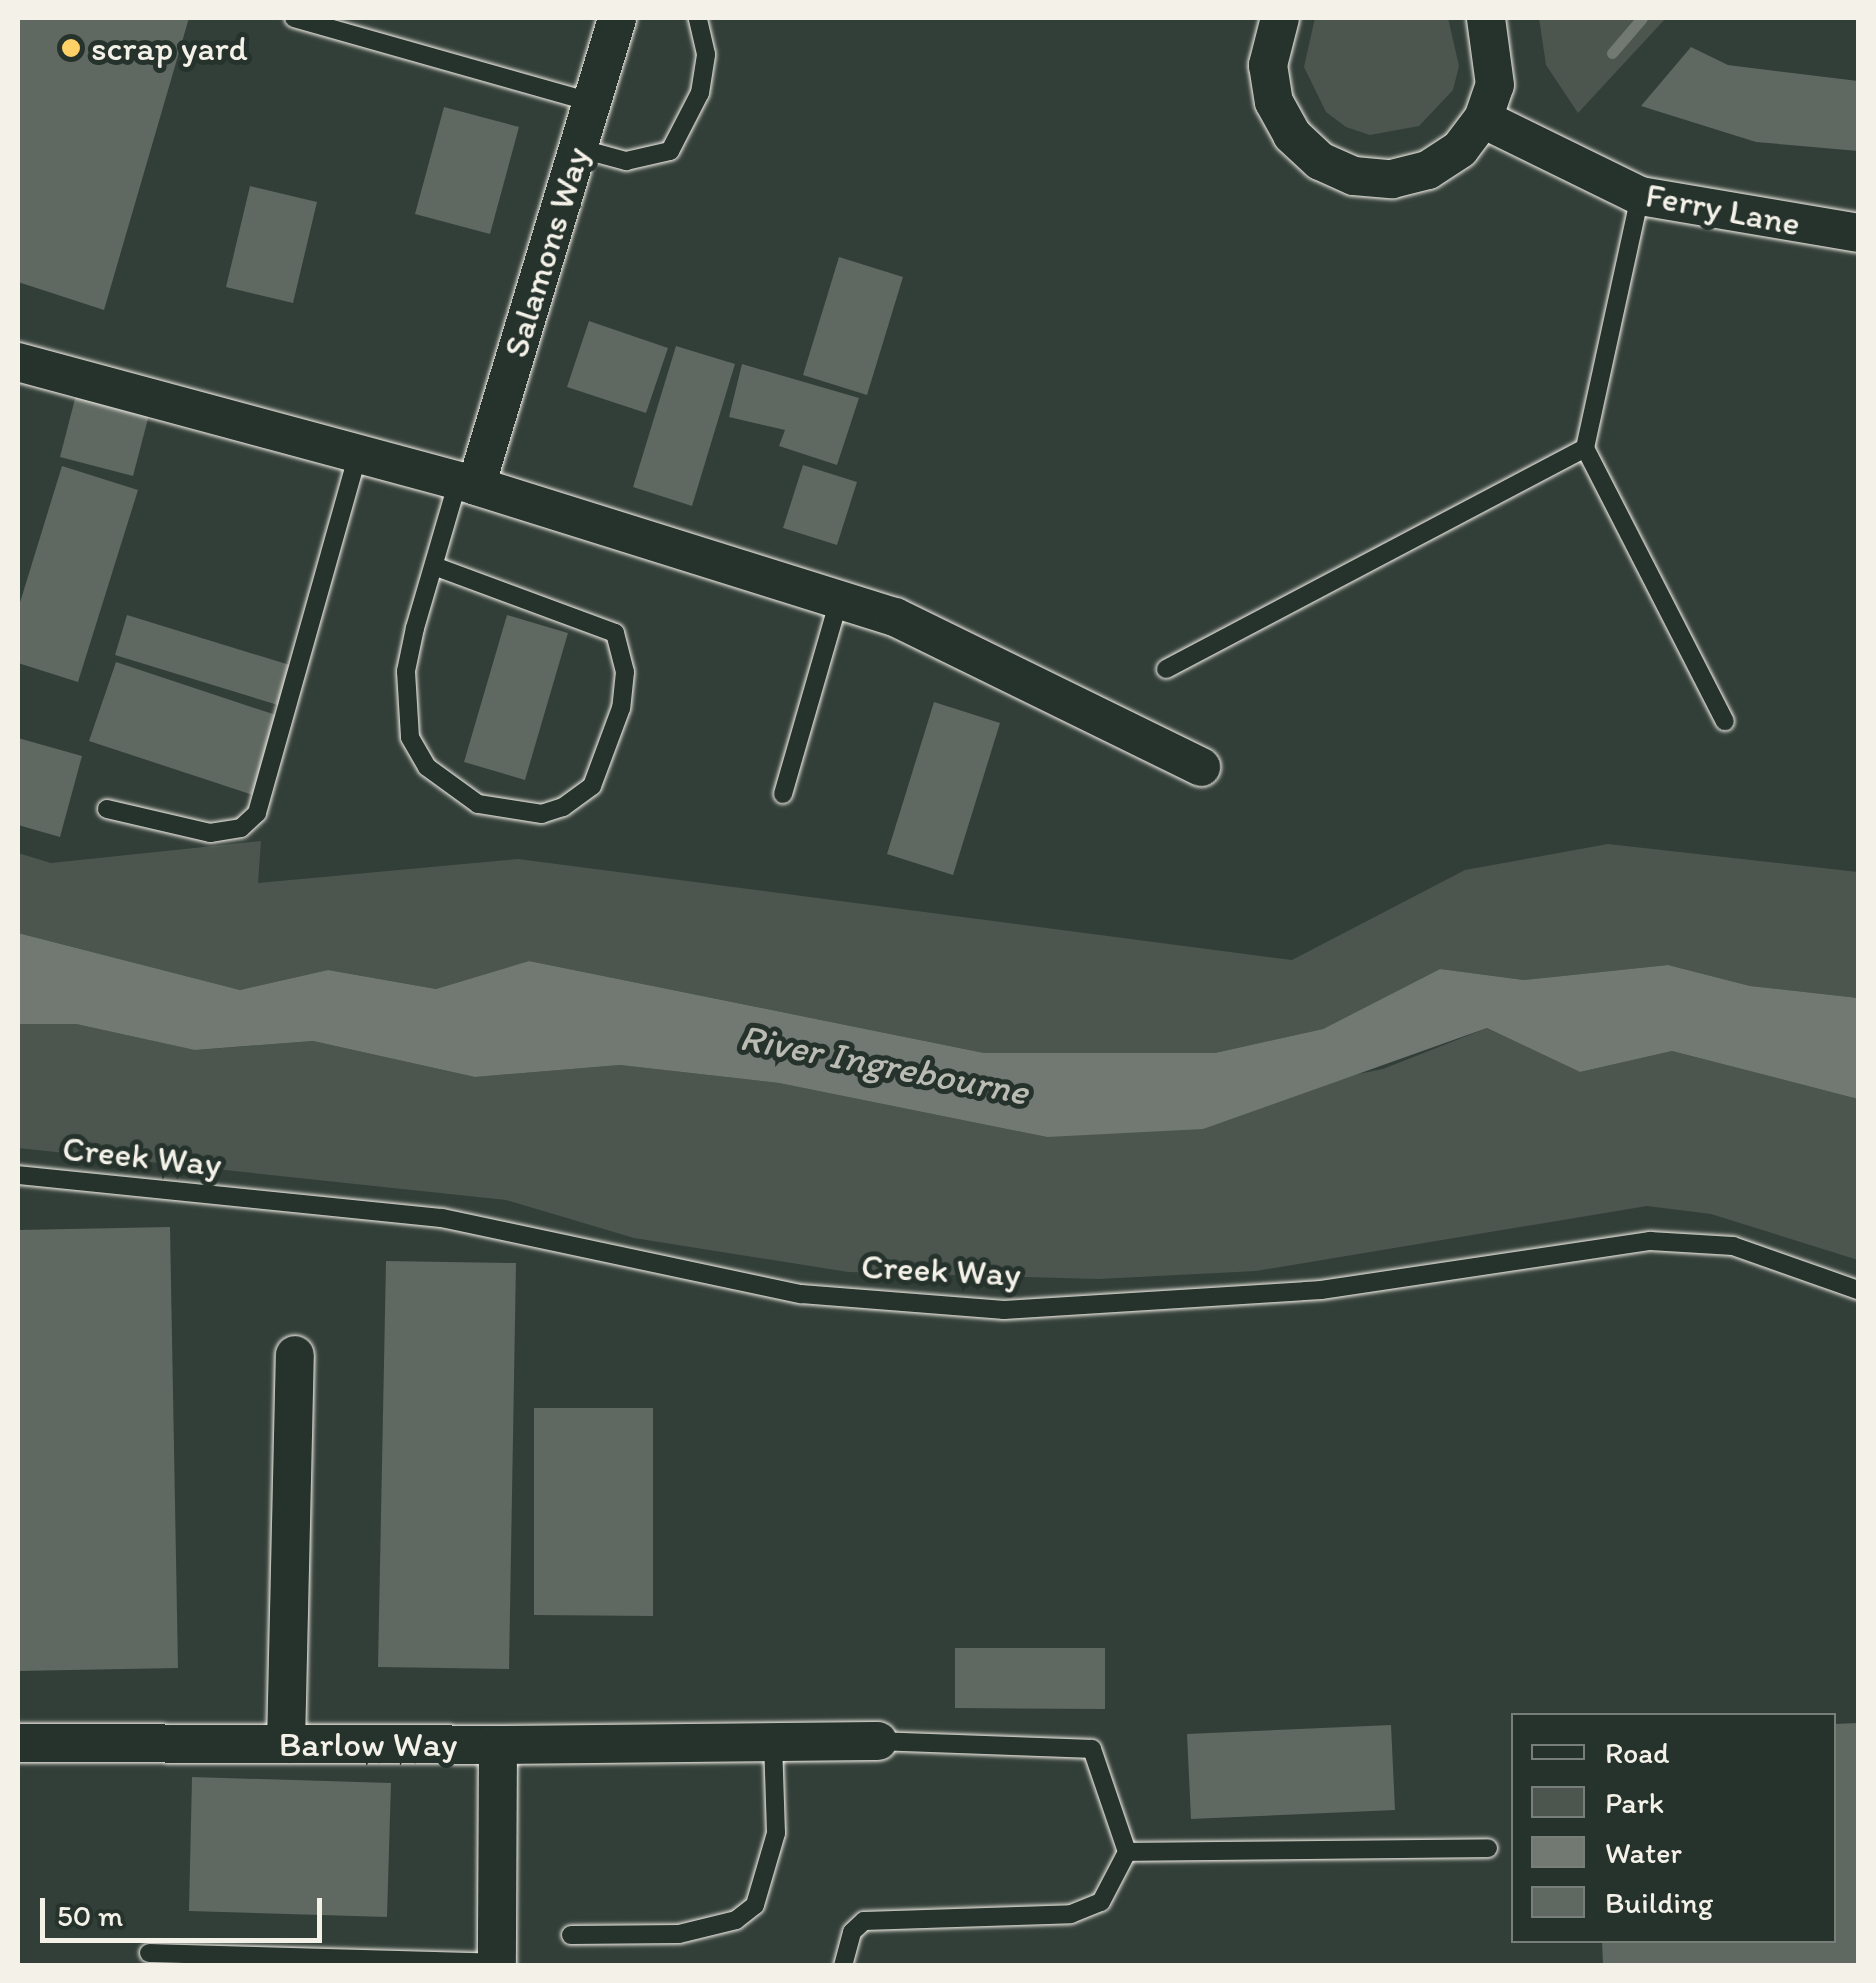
<!DOCTYPE html>
<html>
<head>
<meta charset="utf-8">
<style>
  body { margin:0 }
  #map { position:relative; width:1876px; height:1983px; overflow:hidden; background:#323e38; font-family:Itim,sans-serif }
  div>[style] { position:absolute }
  .green>* { inset:0; background:#4c564f }
  .water>* { inset:0; background:#727972 }
  .stream>* { height:11px; margin:-5.5px; padding:0 5.5px; transform-origin:5.5px; border-radius:5.5px; background:#727972 }
  .building>* { inset:0; background:#5f6861 }
  .roads { filter:drop-shadow(0 0 2px #f4f1e8) drop-shadow(0 0 2px #f4f1e8) }
  .service>* { height:18px; margin:-9px; padding:0 9px; transform-origin:9px; border-radius:9px; background:#26332d }
  .minor>* { height:38px; margin:-19px; padding:0 19px; transform-origin:19px; border-radius:19px; background:#26332d }
  .dots>* { width:28px; height:28px; translate:-50% -50%; box-sizing:border-box; border:5px solid #26332d; border-radius:50% }
  span { translate:-50% -50%; white-space:nowrap; text-align:center; line-height:1.15; -webkit-text-stroke:10px #26332d; paint-order:stroke }
  .poi-label { font-size:35px; color:#f4f1e8 }
  .left { translate:0 -50%; text-align:left }
  .street-label { font-size:35px; color:#f4f1e8 }
  .water-label { font-size:38px; color:#babbb3; font-style:italic }
  .frame { position:absolute; inset:0; border:20px solid #f4f1e8; pointer-events:none }
  .legend { position:absolute; left:1511px; top:1713px; width:325px; height:230px; box-sizing:border-box; background:#26332d; border:2px solid #787f78; margin:0; padding:12px 18px; list-style:none; font-size:30px; color:#f4f1e8 }
  .legend li { display:flex; align-items:center; gap:20px; height:50px }
  .legend b { width:50px; border:2px solid #787f78 }
  .scale { position:absolute; left:40px; top:1898px; width:282px; height:45px; box-sizing:border-box; border:5px solid #f4f1e8; border-top:0; padding-left:12px; font-size:30px; line-height:35px; white-space:nowrap; color:#f4f1e8; -webkit-text-stroke:8px #26332d; paint-order:stroke }
</style>
</head>
<body>
<div id="map">
  <div class="green">
    <div style="clip-path:polygon(1315px 18px,1448px 18px,1459px 66px,1453px 90px,1419px 126px,1370px 135px,1346px 127px,1326px 112px,1304px 67px)"></div>
    <div style="clip-path:polygon(1539px 18px,1666px 18px,1578px 113px,1546px 65px)"></div>
    <div style="clip-path:polygon(261px 841px,258px 883px,518px 859px,1292px 960px,1465px 870px,1608px 844px,1858px 872px,1858px 998px,1750px 986px,1668px 965px,1524px 980px,1440px 969px,1323px 1029px,1215px 1053px,984px 1053px,529px 961px,436px 989px,328px 970px,240px 990px,18px 933px,18px 853px,51px 863px)"></div>
    <div style="clip-path:polygon(18px 1024px,76px 1024px,196px 1050px,313px 1041px,475px 1077px,620px 1065px,779px 1083px,1047px 1137px,1383px 1069px,1487px 1028px,1580px 1072px,1672px 1051px,1858px 1099px,1858px 1260px,1711px 1214px,1647px 1206px,1256px 1271px,1099px 1279px,848px 1272px,634px 1238px,506px 1200px,18px 1148px)"></div>
  </div>
  <div class="water">
    <div style="clip-path:polygon(18px 933px,240px 990px,328px 970px,436px 989px,529px 961px,984px 1053px,1215px 1053px,1323px 1029px,1440px 969px,1524px 980px,1668px 965px,1750px 986px,1858px 998px,1858px 1099px,1672px 1051px,1580px 1072px,1487px 1028px,1203px 1129px,1047px 1137px,779px 1083px,620px 1065px,475px 1077px,313px 1041px,195px 1050px,76px 1024px,18px 1024px)"></div>
  </div>
  <div class="stream">
    <div style="left:1612px;top:53px;width:46px;rotate:-49.4deg"></div>
  </div>
  <div class="building">
    <div style="clip-path:polygon(18px 18px,189px 18px,104px 310px,18px 282px)"></div>
    <div style="clip-path:polygon(1691px 47px,1728px 65px,1858px 81px,1858px 151px,1756px 142px,1641px 106px)"></div>
    <div style="clip-path:polygon(444px 107px,519px 127px,490px 234px,415px 214px)"></div>
    <div style="clip-path:polygon(250px 186px,317px 202px,293px 303px,226px 287px)"></div>
    <div style="clip-path:polygon(839px 257px,903px 277px,867px 395px,803px 375px)"></div>
    <div style="clip-path:polygon(589px 321px,668px 348px,646px 413px,567px 387px)"></div>
    <div style="clip-path:polygon(676px 346px,735px 364px,692px 506px,633px 487px)"></div>
    <div style="clip-path:polygon(742px 364px,859px 398px,837px 465px,779px 446px,785px 430px,729px 417px)"></div>
    <div style="clip-path:polygon(77px 391px,150px 411px,133px 476px,60px 457px)"></div>
    <div style="clip-path:polygon(803px 465px,857px 482px,837px 545px,783px 528px)"></div>
    <div style="clip-path:polygon(62px 466px,138px 490px,78px 682px,18px 663px,18px 609px)"></div>
    <div style="clip-path:polygon(127px 615px,293px 666px,281px 706px,115px 655px)"></div>
    <div style="clip-path:polygon(507px 615px,568px 633px,525px 780px,464px 762px)"></div>
    <div style="clip-path:polygon(116px 662px,279px 716px,253px 795px,89px 741px)"></div>
    <div style="clip-path:polygon(934px 702px,1000px 723px,953px 875px,887px 854px)"></div>
    <div style="clip-path:polygon(18px 738px,82px 756px,60px 837px,18px 825px)"></div>
    <div style="clip-path:polygon(170px 1227px,178px 1668px,18px 1671px,18px 1230px)"></div>
    <div style="clip-path:polygon(386px 1261px,516px 1263px,509px 1669px,378px 1667px)"></div>
    <div style="clip-path:polygon(534px 1408px,653px 1408px,653px 1616px,534px 1615px)"></div>
    <div style="clip-path:polygon(955px 1648px,1105px 1648px,1105px 1709px,955px 1708px)"></div>
    <div style="clip-path:polygon(1858px 1723px,1858px 1966px,1603px 1966px,1602px 1940px,1834px 1940px,1834px 1724px)"></div>
    <div style="clip-path:polygon(1391px 1725px,1395px 1810px,1191px 1819px,1187px 1734px)"></div>
    <div style="clip-path:polygon(192px 1777px,391px 1783px,387px 1917px,189px 1911px)"></div>
  </div>
  <div class="roads">
    <div class="service">
      <div style="left:294px;top:18px;width:309px;rotate:15.8deg"></div>
      <div style="left:578px;top:148px;width:50px;rotate:15.2deg"></div>
      <div style="left:626px;top:161px;width:45px;rotate:-12.8deg"></div>
      <div style="left:670px;top:151px;width:65px;rotate:-62.7deg"></div>
      <div style="left:700px;top:93px;width:39px;rotate:-81deg"></div>
      <div style="left:706px;top:54px;width:37px;rotate:-103deg"></div>
      <div style="left:1585px;top:448px;width:307px;rotate:62.9deg"></div>
      <div style="left:434px;top:566px;width:193px;rotate:20.3deg"></div>
      <div style="left:615px;top:633px;width:40px;rotate:75.6deg"></div>
      <div style="left:625px;top:672px;width:36px;rotate:96deg"></div>
      <div style="left:621px;top:708px;width:83px;rotate:110.4deg"></div>
      <div style="left:592px;top:786px;width:36px;rotate:144deg"></div>
      <div style="left:563px;top:807px;width:22px;rotate:162deg"></div>
      <div style="left:542px;top:814px;width:65px;rotate:-171.1deg"></div>
      <div style="left:478px;top:804px;width:63px;rotate:-144deg"></div>
      <div style="left:427px;top:767px;width:34px;rotate:-120deg"></div>
      <div style="left:410px;top:737px;width:66px;rotate:-93.5deg"></div>
      <div style="left:406px;top:671px;width:44px;rotate:-78.2deg"></div>
      <div style="left:415px;top:628px;width:153px;rotate:-73.7deg"></div>
      <div style="left:1166px;top:669px;width:474px;rotate:-27.8deg"></div>
      <div style="left:1585px;top:448px;width:258px;rotate:-77.7deg"></div>
      <div style="left:783px;top:794px;width:202px;rotate:-73.9deg"></div>
      <div style="left:107px;top:809px;width:106px;rotate:13.1deg"></div>
      <div style="left:210px;top:833px;width:31px;rotate:-9deg"></div>
      <div style="left:241px;top:828px;width:22px;rotate:-43deg"></div>
      <div style="left:257px;top:813px;width:373px;rotate:-74.3deg"></div>
      <div style="left:18px;top:1175px;width:426px;rotate:5.8deg"></div>
      <div style="left:442px;top:1218px;width:367px;rotate:12deg"></div>
      <div style="left:801px;top:1294px;width:204px;rotate:4.5deg"></div>
      <div style="left:1004px;top:1310px;width:318px;rotate:-3.6deg"></div>
      <div style="left:1321px;top:1290px;width:333px;rotate:-8.5deg"></div>
      <div style="left:1650px;top:1241px;width:83px;rotate:3.4deg"></div>
      <div style="left:1733px;top:1246px;width:133px;rotate:19.4deg"></div>
      <div style="left:878px;top:1741px;width:214px;rotate:2.1deg"></div>
      <div style="left:1092px;top:1749px;width:109px;rotate:71.2deg"></div>
      <div style="left:1127px;top:1852px;width:361px;rotate:-0.6deg"></div>
      <div style="left:571px;top:1935px;width:108px;rotate:-0.5deg"></div>
      <div style="left:679px;top:1934px;width:59px;rotate:-13.8deg"></div>
      <div style="left:736px;top:1920px;width:24px;rotate:-38deg"></div>
      <div style="left:755px;top:1905px;width:75px;rotate:-73.7deg"></div>
      <div style="left:776px;top:1833px;width:91px;rotate:-91.9deg"></div>
      <div style="left:149px;top:1953px;width:348px;rotate:1.6deg"></div>
      <div style="left:843px;top:1966px;width:35px;rotate:-75deg"></div>
      <div style="left:852px;top:1932px;width:16px;rotate:-43deg"></div>
      <div style="left:864px;top:1921px;width:207px;rotate:-1.9deg"></div>
      <div style="left:1071px;top:1914px;width:32px;rotate:-22deg"></div>
      <div style="left:1101px;top:1902px;width:56px;rotate:-62.5deg"></div>
    </div>
    <div class="minor">
      <div style="left:1280px;top:18px;width:49px;rotate:104.3deg"></div>
      <div style="left:1268px;top:65px;width:37px;rotate:81deg"></div>
      <div style="left:1274px;top:102px;width:38px;rotate:61deg"></div>
      <div style="left:1292px;top:135px;width:38px;rotate:43deg"></div>
      <div style="left:1320px;top:161px;width:37px;rotate:24deg"></div>
      <div style="left:1354px;top:176px;width:38px;rotate:5deg"></div>
      <div style="left:1392px;top:179px;width:37px;rotate:-14deg"></div>
      <div style="left:1428px;top:170px;width:38px;rotate:-33deg"></div>
      <div style="left:1460px;top:149px;width:38px;rotate:-53deg"></div>
      <div style="left:1483px;top:119px;width:36px;rotate:-71deg"></div>
      <div style="left:1495px;top:85px;width:68px;rotate:-97.7deg"></div>
      <div style="left:1483px;top:119px;width:175px;rotate:26.1deg"></div>
      <div style="left:1640px;top:196px;width:221px;rotate:9.6deg"></div>
      <div style="left:18px;top:362px;width:474px;rotate:15.1deg"></div>
      <div style="left:476px;top:486px;width:439px;rotate:17.4deg"></div>
      <div style="left:895px;top:617px;width:341px;rotate:26.1deg"></div>
      <div style="left:476px;top:486px;width:489px;rotate:-73.2deg"></div>
      <div style="left:18px;top:1743px;width:480px;rotate:0.2deg"></div>
      <div style="left:498px;top:1745px;width:221px;rotate:90.3deg"></div>
      <div style="left:286px;top:1744px;width:389px;rotate:-88.7deg"></div>
      <div style="left:498px;top:1745px;width:380px;rotate:-0.6deg"></div>
    </div>
  </div>
  <div class="dots">
    <div style="left:71px;top:48px;background:#ffd166"></div>
  </div>
  <div class="poi-label">
    <span class="left" style="left:91px;top:48px">scrap yard</span>
  </div>
  <div class="street-label">
    <span style="left:1723px;top:209px;rotate:11deg">Ferry Lane</span>
    <span style="left:546px;top:252px;rotate:-73deg">Salamons Way</span>
    <span style="left:142px;top:1156px;rotate:6deg">Creek Way</span>
    <span style="left:941px;top:1270px;rotate:3deg">Creek Way</span>
    <span style="left:368px;top:1744px">Barlow Way</span>
  </div>
  <div class="water-label">
    <span style="left:884px;top:1065px;rotate:11deg">River Ingrebourne</span>
  </div>
  <div class="frame"></div>
  <ul class="legend">
  <li><b style="height:12px;background:#26332d"></b>Road</li>
  <li><b style="height:28px;background:#4c564f"></b>Park</li>
  <li><b style="height:28px;background:#727972"></b>Water</li>
  <li><b style="height:28px;background:#5f6861"></b>Building</li>
  </ul>
  <div class="scale">50 m</div>
</div>
</body>
</html>
